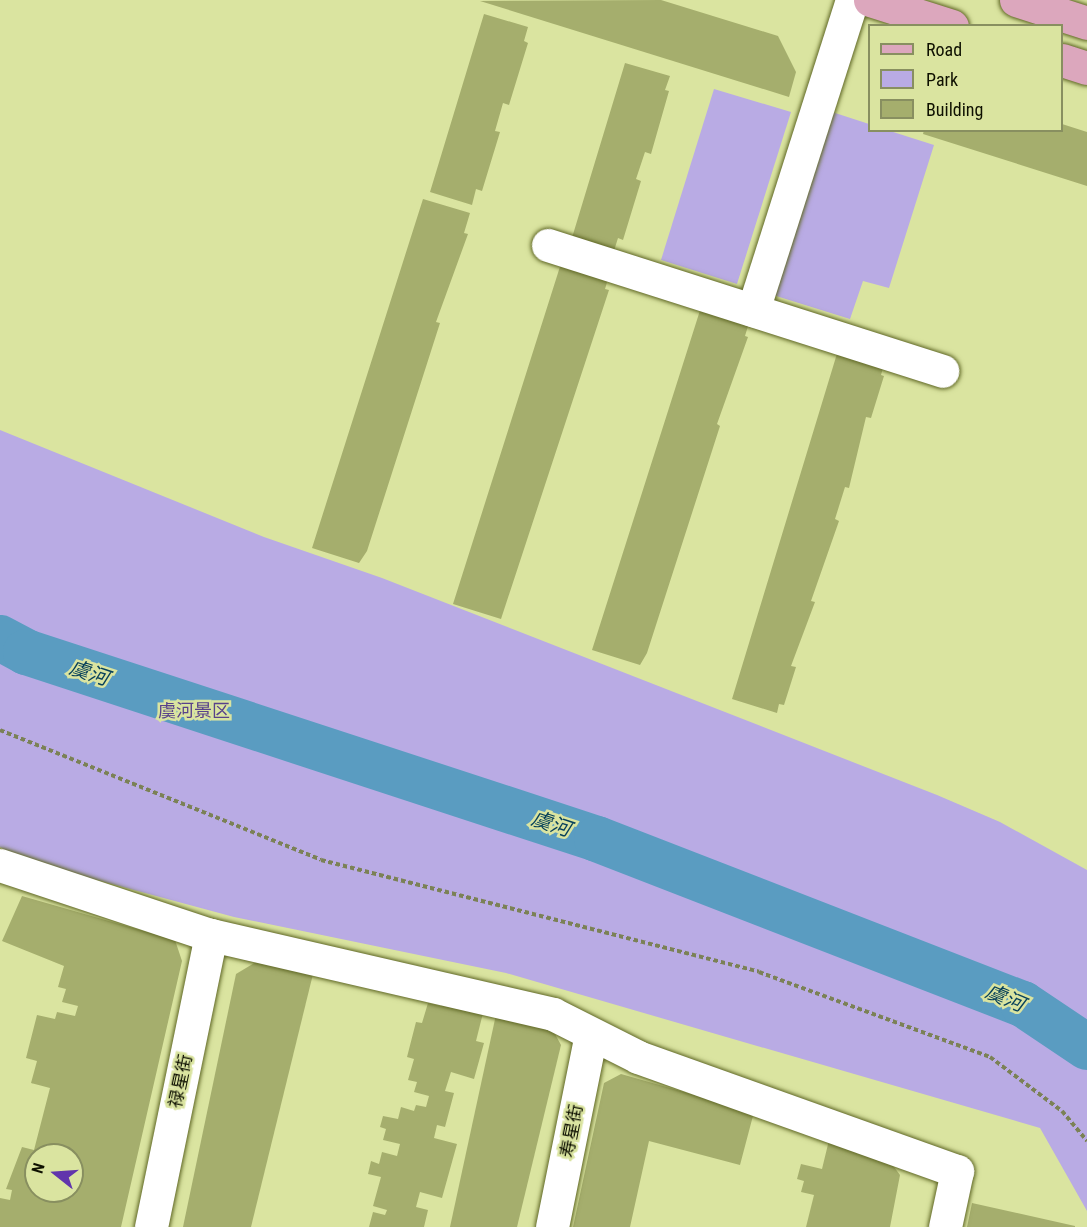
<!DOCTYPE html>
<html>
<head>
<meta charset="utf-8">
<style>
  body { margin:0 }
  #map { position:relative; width:1087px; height:1227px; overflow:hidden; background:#dae4a0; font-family:"Roboto Condensed","Noto Sans SC",sans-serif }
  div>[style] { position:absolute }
  .green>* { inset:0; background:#b9abe4 }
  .river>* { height:46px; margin:-23px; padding:0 23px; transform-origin:23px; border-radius:23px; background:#5a9cc1 }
  .building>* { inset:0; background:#a5ae6d }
  .path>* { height:4px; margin-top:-2px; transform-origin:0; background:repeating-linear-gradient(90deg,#7b8156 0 4.5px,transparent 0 7.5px) }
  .roads { filter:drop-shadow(0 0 2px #5f6725) drop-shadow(0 0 2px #5f6725) }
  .minor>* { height:33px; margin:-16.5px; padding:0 16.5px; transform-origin:16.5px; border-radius:16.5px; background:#fff }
  .major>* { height:33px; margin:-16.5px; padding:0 16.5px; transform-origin:16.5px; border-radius:16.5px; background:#dca7bd }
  span { translate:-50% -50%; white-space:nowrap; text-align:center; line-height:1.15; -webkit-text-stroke:5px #dae4a0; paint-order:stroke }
  .park-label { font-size:18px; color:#58428b }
  .street-label { font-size:18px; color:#0e1000 }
  .water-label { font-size:20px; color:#08415b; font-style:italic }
  .legend { position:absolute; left:868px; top:24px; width:195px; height:108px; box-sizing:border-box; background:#dae4a0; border:2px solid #888f60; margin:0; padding:8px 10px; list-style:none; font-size:18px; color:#0e1000 }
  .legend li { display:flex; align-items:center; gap:12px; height:30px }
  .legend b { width:30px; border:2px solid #888f60 }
  .north { position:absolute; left:24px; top:1143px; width:60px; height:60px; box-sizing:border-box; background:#dae4a0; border:2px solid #888f60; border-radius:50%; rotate:287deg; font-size:16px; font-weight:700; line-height:24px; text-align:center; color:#0e1000 }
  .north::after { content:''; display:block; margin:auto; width:21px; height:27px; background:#6135ac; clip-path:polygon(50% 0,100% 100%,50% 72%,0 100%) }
</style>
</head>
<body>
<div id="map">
  <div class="green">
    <div style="clip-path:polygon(714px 89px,791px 112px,737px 284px,661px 260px)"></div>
    <div style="clip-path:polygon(829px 111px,869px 124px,870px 130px,890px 131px,934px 145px,889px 288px,863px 281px,850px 319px,773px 295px)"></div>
    <div style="clip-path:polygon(0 430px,264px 537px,382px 578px,937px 795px,1000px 822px,1087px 870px,1087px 1211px,1040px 1128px,506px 973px,234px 917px,19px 859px,0 847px)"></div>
  </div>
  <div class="river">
    <div style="left:0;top:638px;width:30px;rotate:28deg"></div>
    <div style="left:26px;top:652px;width:601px;rotate:18.13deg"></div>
    <div style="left:597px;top:839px;width:457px;rotate:21.2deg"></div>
    <div style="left:1023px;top:1004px;width:77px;rotate:33.9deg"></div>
  </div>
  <div class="building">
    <div style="clip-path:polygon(661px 0,778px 36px,796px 72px,789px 97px,480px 1px)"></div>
    <div style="clip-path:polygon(484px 14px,528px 27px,524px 41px,528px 43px,509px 105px,503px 103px,495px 131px,500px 132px,482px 191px,476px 189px,472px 205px,430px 192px)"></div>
    <div style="clip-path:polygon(625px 63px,670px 76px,665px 90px,669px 91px,651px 154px,645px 152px,636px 179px,641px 181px,623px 240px,618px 238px,613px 254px,571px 241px)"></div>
    <div style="clip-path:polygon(1062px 124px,1087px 132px,1087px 186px,923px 134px,924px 130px,1062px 130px)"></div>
    <div style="clip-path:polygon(423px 199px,470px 213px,464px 233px,468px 234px,436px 322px,440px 323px,367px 551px,359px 563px,312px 548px)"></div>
    <div style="clip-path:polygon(564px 254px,611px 269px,605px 289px,609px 290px,501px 619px,453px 604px)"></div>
    <div style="clip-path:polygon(703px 301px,751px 316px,745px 336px,748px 337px,717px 424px,720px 426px,647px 653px,640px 665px,592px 650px)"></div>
    <div style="clip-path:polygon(839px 347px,885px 361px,881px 375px,884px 376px,871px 418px,866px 417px,849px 488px,845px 487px,835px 519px,839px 521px,811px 601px,815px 602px,791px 666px,796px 667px,784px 705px,779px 704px,777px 713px,732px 699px)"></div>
    <div style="clip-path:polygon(evenodd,22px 896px,175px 940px,182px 961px,121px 1227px,0 1227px,0 1198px,10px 1200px,12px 1190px,6px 1189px,22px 1147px,34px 1150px,50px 1088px,31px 1083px,37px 1061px,26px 1058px,37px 1015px,55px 1019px,57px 1012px,75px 1016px,78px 1006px,62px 1002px,66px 989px,58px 987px,64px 966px,2px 941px,22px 896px,36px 1155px,72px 1155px,72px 1191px,36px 1191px,36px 1155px)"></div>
    <div style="clip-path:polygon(261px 959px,314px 970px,251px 1227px,183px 1227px,236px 974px)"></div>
    <div style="clip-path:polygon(443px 996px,483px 1013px,476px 1041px,484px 1043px,474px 1079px,451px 1072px,445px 1091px,454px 1093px,445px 1127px,437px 1125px,434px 1138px,457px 1144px,442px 1198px,420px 1192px,416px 1207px,428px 1210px,424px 1227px,369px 1227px,373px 1212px,385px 1215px,387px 1210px,373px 1206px,381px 1177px,368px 1174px,371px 1161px,379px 1164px,382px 1152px,397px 1156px,400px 1144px,383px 1140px,386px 1129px,380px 1127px,383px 1116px,398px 1119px,401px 1107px,414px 1111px,416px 1105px,426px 1107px,429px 1096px,414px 1092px,417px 1082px,408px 1080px,414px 1059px,407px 1057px,416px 1022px,422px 1023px,428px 1003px,441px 1006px)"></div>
    <div style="clip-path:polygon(497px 1010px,549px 1023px,561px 1045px,517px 1227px,450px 1227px)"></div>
    <div style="clip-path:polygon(621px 1074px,754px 1112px,740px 1165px,649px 1141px,630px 1227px,573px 1227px,604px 1083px)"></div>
    <div style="clip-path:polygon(830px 1136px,880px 1148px,900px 1175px,890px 1227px,806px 1227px,814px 1195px,801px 1192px,804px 1181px,797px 1179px,801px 1164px,822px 1169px)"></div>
    <div style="clip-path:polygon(972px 1203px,1075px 1226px,1075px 1227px,967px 1227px)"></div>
  </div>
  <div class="path">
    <div style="left:0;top:730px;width:346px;rotate:22deg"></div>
    <div style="left:321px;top:860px;width:452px;rotate:14.3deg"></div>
    <div style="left:759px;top:972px;width:246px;rotate:20.2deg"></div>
    <div style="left:990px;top:1057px;width:90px;rotate:36.9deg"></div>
    <div style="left:1062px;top:1111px;width:39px;rotate:50deg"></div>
  </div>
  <div class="roads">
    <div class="minor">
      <div style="left:548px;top:245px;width:414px;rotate:17.7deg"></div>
      <div style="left:753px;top:310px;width:325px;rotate:-72.3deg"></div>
      <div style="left:0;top:865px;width:222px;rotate:18.4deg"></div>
      <div style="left:211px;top:935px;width:351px;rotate:13deg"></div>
      <div style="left:553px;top:1014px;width:95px;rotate:26.8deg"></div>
      <div style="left:638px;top:1057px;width:339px;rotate:19.7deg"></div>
      <div style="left:957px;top:1171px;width:57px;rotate:102.1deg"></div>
      <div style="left:151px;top:1227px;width:298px;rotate:-78.4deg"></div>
      <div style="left:552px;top:1227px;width:197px;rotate:-78.6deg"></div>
    </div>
    <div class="major">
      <div style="left:870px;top:0;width:86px;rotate:17.6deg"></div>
      <div style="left:1016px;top:0;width:75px;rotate:17.9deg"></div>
      <div style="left:1062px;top:60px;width:26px;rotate:18deg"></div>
    </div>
  </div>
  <div class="park-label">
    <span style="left:194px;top:711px">虞河景区</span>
  </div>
  <div class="street-label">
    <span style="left:181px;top:1081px;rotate:-78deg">禄星街</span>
    <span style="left:572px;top:1131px;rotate:-79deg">寿星街</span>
  </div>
  <div class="water-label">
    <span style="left:89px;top:673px;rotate:18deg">虞河</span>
    <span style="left:551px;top:824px;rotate:18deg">虞河</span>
    <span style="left:1005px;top:998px;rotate:23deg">虞河</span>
  </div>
  <ul class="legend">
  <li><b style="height:8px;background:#dca7bd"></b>Road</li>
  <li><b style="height:16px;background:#b9abe4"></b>Park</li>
  <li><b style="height:16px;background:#a5ae6d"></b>Building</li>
  </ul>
  <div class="north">N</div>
</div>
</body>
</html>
